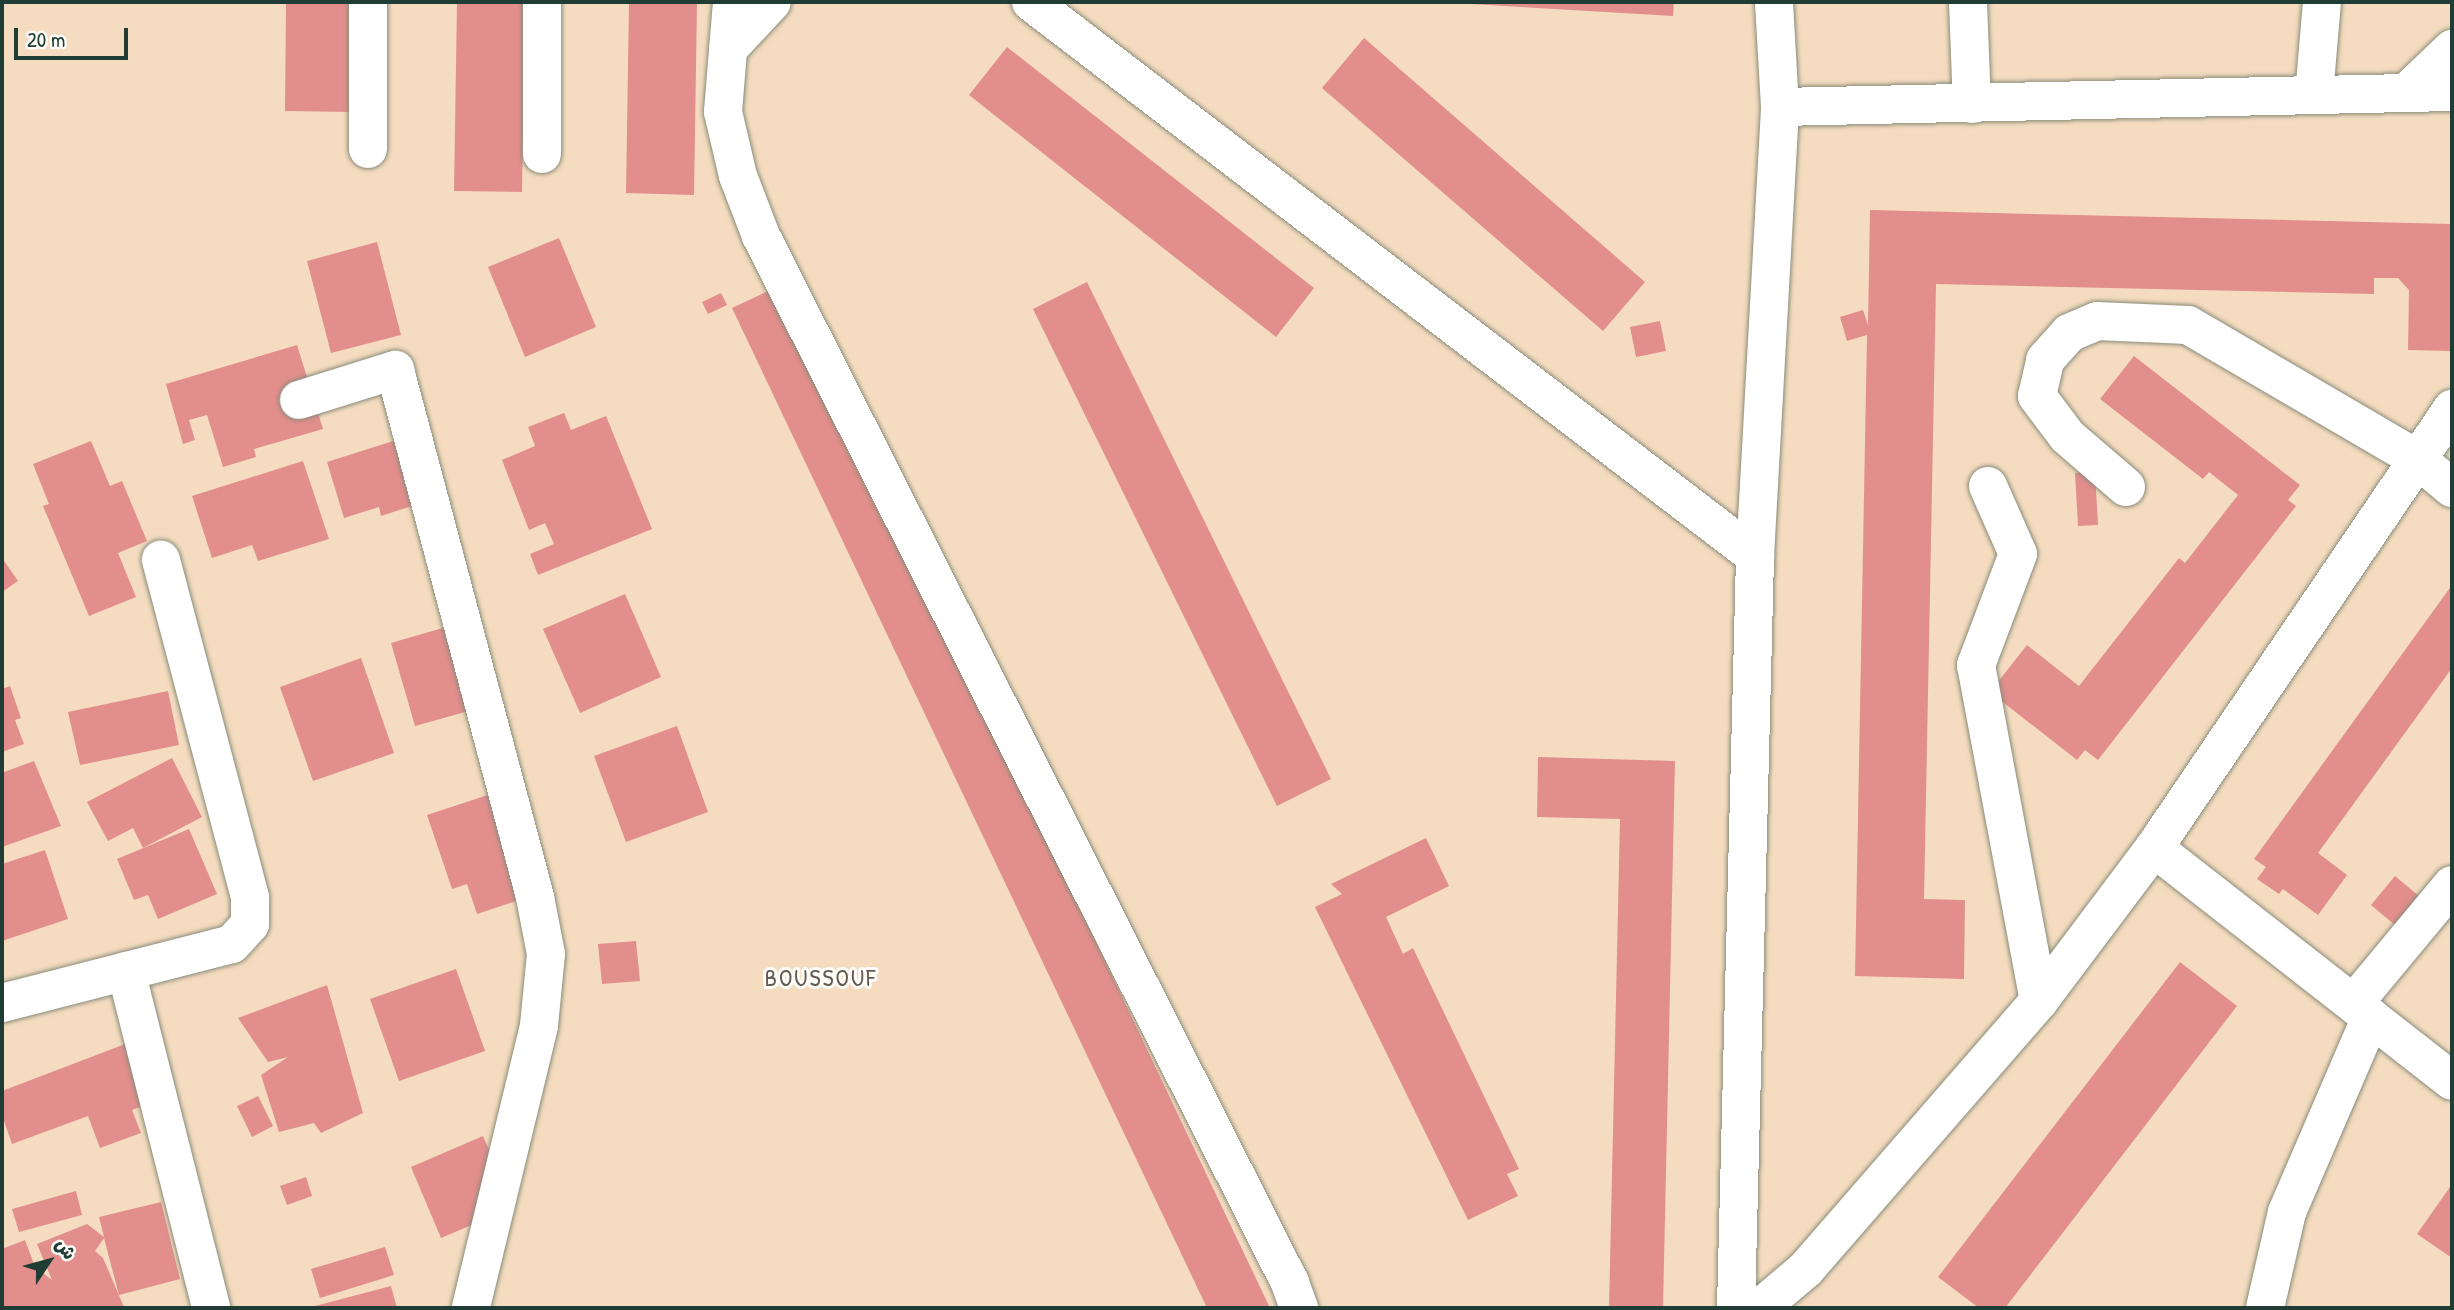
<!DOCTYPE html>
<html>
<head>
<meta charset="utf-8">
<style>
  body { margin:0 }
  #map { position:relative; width:2454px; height:1310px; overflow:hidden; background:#f5dcc0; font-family:"Patrick Hand","Playpen Sans Arabic",sans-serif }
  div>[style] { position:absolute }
  .building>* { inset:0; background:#e28e8d }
  .roads { filter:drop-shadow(0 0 2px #8a8c7a) drop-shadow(0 0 2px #8a8c7a) }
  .street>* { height:38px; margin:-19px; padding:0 19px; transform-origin:19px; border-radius:19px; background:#fff }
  span { translate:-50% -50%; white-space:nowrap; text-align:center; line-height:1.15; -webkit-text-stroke:6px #fdfcf7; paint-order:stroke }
  .neighbourhood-label { font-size:24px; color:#635953; letter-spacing:2px }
  .frame { position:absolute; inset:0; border:4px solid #1f3d34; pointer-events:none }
  .north { position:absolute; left:14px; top:1226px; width:70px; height:70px; -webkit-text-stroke:5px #fdfcf7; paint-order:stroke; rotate:54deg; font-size:19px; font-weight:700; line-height:28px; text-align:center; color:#1f3d34 }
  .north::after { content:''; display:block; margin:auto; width:24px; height:32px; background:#1f3d34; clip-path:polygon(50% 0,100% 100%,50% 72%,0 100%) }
  .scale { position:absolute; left:14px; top:28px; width:114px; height:32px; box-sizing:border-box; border:4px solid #1f3d34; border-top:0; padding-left:9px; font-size:21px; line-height:24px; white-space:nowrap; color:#1f3d34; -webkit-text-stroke:5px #fdfcf7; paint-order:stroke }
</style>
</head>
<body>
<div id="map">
  <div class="building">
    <div style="clip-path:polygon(286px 2px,352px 2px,352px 112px,285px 111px)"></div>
    <div style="clip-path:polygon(457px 2px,525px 2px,522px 192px,454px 191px)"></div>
    <div style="clip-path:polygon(629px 2px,697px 2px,694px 195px,626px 193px)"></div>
    <div style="clip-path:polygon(1437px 2px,1674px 2px,1673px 16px)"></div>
    <div style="clip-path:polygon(1364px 38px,1645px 282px,1603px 331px,1322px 88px)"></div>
    <div style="clip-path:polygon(1007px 47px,1314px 288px,1276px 337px,969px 95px)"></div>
    <div style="clip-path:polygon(1870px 210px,2452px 224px,2450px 351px,2408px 350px,2409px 290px,2398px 278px,2374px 278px,2374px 294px,1936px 284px,1924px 899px,1965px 900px,1964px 979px,1855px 976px,1867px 335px,1847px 341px,1840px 317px,1863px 310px,1868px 325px)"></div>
    <div style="clip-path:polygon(559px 238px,596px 327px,525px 357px,488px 267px)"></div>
    <div style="clip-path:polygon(377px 242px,401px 335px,331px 353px,307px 261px)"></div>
    <div style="clip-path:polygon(1087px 282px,1331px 779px,1277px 806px,1033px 309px)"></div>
    <div style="clip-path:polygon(783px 284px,1270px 1308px,1207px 1308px,732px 308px)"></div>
    <div style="clip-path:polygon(721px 293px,727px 305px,708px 314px,702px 302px)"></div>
    <div style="clip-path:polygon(1660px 321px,1666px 351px,1636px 357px,1630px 327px)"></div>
    <div style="clip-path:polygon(297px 345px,323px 429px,254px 449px,256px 457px,223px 467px,207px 415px,189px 420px,195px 440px,183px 444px,166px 384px)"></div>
    <div style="clip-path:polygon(2134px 356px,2300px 485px,2288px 500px,2296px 506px,2098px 760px,2085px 750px,2077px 760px,1990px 692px,2027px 645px,2079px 686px,2179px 558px,2185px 563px,2238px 495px,2209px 472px,2203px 479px,2100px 399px)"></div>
    <div style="clip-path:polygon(564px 413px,571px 430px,606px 416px,652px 529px,538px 575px,530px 554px,554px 544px,545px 523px,529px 530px,502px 460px,535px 446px,528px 427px)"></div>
    <div style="clip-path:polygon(412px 435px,424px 471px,403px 478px,412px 506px,381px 516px,379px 507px,344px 518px,327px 462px)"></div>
    <div style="clip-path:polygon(91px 441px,110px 486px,122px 481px,147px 541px,118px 553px,136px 597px,89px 616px,43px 506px,49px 504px,33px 464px)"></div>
    <div style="clip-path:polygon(303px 461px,329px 539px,258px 561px,252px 545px,212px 558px,192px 496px)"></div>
    <div style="clip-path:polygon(2095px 472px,2098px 525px,2078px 526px,2075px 473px)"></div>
    <div style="clip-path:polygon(2px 558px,18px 581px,2px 592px)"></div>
    <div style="clip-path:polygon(2452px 585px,2452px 668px,2318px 853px,2347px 875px,2318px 915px,2283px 889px,2279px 894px,2257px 879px,2266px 867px,2254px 859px)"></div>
    <div style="clip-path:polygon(625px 594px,661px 677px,580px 713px,543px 629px)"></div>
    <div style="clip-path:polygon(477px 618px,501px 702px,415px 726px,391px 643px)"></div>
    <div style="clip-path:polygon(361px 658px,394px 753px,313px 781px,280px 687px)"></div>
    <div style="clip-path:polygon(10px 686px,21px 718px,15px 720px,24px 744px,2px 752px,2px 689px)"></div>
    <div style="clip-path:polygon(168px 691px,179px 745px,80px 765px,68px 712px)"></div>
    <div style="clip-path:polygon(677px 726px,708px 812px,626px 842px,594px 756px)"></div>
    <div style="clip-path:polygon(1538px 757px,1675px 761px,1663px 1308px,1609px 1308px,1620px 819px,1537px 817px)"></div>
    <div style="clip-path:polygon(172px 758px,202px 817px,143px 848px,133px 828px,108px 841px,87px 802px)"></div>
    <div style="clip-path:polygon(34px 761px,61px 826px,2px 847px,2px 766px,4px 772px)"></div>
    <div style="clip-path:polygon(503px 790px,537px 894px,477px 914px,467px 884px,452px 889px,427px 815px)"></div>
    <div style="clip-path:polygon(189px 829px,217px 894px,158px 919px,148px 895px,134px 900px,117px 859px)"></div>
    <div style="clip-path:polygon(1426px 838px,1449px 886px,1386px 917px,1403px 954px,1413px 948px,1519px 1169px,1507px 1174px,1518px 1196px,1468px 1220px,1315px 907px,1342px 894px,1331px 884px)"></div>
    <div style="clip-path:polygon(45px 850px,68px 919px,2px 941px,2px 864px)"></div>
    <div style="clip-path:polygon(2395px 876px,2420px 897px,2396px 926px,2371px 905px)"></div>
    <div style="clip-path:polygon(636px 941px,640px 981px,602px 984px,598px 944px)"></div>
    <div style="clip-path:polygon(2180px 962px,2237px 1006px,2005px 1308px,1979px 1308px,1938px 1277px)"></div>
    <div style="clip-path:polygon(456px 969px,485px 1051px,399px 1081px,370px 999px)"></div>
    <div style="clip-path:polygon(327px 985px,363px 1113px,321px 1133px,314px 1123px,279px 1132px,261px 1075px,288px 1057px,268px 1062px,238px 1018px)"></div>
    <div style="clip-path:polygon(133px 1041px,153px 1102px,132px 1110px,141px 1133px,100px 1148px,88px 1116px,12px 1144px,2px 1115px,2px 1091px)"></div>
    <div style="clip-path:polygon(258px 1096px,273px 1126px,252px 1137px,237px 1106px)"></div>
    <div style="clip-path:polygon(483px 1136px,514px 1207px,441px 1238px,411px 1167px)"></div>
    <div style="clip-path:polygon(306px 1177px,312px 1196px,287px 1205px,280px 1186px)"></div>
    <div style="clip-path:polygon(2450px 1187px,2452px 1188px,2452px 1258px,2417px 1234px)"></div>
    <div style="clip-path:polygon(76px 1191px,82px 1215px,19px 1232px,12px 1209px)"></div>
    <div style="clip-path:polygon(161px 1202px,180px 1279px,119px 1295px,104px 1238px,95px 1251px,103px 1258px,124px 1307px,2px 1308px,2px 1249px,25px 1240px,35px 1267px,52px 1280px,37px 1244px,87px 1224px,104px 1237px,99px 1217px)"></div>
    <div style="clip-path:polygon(385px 1247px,394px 1275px,320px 1298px,311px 1269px)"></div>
    <div style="clip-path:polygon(391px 1286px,397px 1308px,315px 1308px,315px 1306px)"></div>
  </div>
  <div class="roads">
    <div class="street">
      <div style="left:732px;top:2px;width:110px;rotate:94.7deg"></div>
      <div style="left:723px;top:112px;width:66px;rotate:76.8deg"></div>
      <div style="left:738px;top:176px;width:64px;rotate:69deg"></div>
      <div style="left:761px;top:236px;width:1173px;rotate:63.19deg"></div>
      <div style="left:1290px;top:1283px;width:27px;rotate:70deg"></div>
      <div style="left:1031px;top:2px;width:912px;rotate:37.42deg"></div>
      <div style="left:1968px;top:2px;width:102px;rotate:87.8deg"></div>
      <div style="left:728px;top:49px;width:64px;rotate:-46.9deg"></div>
      <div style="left:2406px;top:93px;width:64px;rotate:-43.7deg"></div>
      <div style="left:2314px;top:95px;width:93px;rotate:-85.1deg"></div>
      <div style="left:1780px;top:107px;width:672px;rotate:-1.28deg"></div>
      <div style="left:368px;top:149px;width:147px;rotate:-90deg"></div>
      <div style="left:542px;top:154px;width:152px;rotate:-90deg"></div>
      <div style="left:299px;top:400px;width:101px;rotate:-17.4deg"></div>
      <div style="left:395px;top:370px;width:545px;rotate:75.12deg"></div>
      <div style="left:535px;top:897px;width:58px;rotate:79.1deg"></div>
      <div style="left:546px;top:954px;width:72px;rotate:95.6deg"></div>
      <div style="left:539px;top:1026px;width:290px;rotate:103.6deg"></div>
      <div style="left:1988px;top:486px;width:74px;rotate:66.2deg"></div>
      <div style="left:2018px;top:554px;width:119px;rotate:110.7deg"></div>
      <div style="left:1976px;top:665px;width:342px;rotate:79.4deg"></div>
      <div style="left:2126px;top:487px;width:78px;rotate:-139.2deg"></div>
      <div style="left:2067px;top:436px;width:50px;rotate:-126.9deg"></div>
      <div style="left:2037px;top:396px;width:37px;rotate:-77deg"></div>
      <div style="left:2045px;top:360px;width:36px;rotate:-48deg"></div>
      <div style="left:2069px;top:333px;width:30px;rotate:-23deg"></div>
      <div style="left:2097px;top:321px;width:91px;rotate:2.5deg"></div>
      <div style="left:2188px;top:325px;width:264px;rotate:30.3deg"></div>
      <div style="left:2416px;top:458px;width:47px;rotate:39.8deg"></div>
      <div style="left:2154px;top:848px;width:378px;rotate:38deg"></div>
      <div style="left:126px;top:971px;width:348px;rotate:75.8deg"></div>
      <div style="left:2px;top:1003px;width:237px;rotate:-14.4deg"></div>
      <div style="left:232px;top:944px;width:27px;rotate:-48deg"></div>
      <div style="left:250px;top:924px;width:27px;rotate:-90deg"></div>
      <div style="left:250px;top:897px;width:349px;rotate:-104.8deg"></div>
      <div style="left:2354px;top:1003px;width:153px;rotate:-50.3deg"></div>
      <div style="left:1736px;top:1308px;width:752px;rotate:-88.55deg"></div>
      <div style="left:1755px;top:556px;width:450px;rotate:-86.8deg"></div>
      <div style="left:1780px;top:107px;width:105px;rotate:-93.3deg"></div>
      <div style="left:1760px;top:1308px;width:60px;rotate:-40.3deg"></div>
      <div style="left:1806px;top:1269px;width:355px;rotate:-49deg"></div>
      <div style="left:2039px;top:1001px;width:191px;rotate:-53.1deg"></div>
      <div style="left:2154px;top:848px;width:531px;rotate:-55.83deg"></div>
      <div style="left:2265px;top:1308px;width:98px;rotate:-77.1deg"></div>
      <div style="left:2287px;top:1212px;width:212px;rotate:-66.7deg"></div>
    </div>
  </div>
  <div class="neighbourhood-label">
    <span style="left:821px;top:978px">BOUSSOUF</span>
  </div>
  <div class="frame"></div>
  <div class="north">ش</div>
  <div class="scale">20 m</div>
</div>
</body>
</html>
